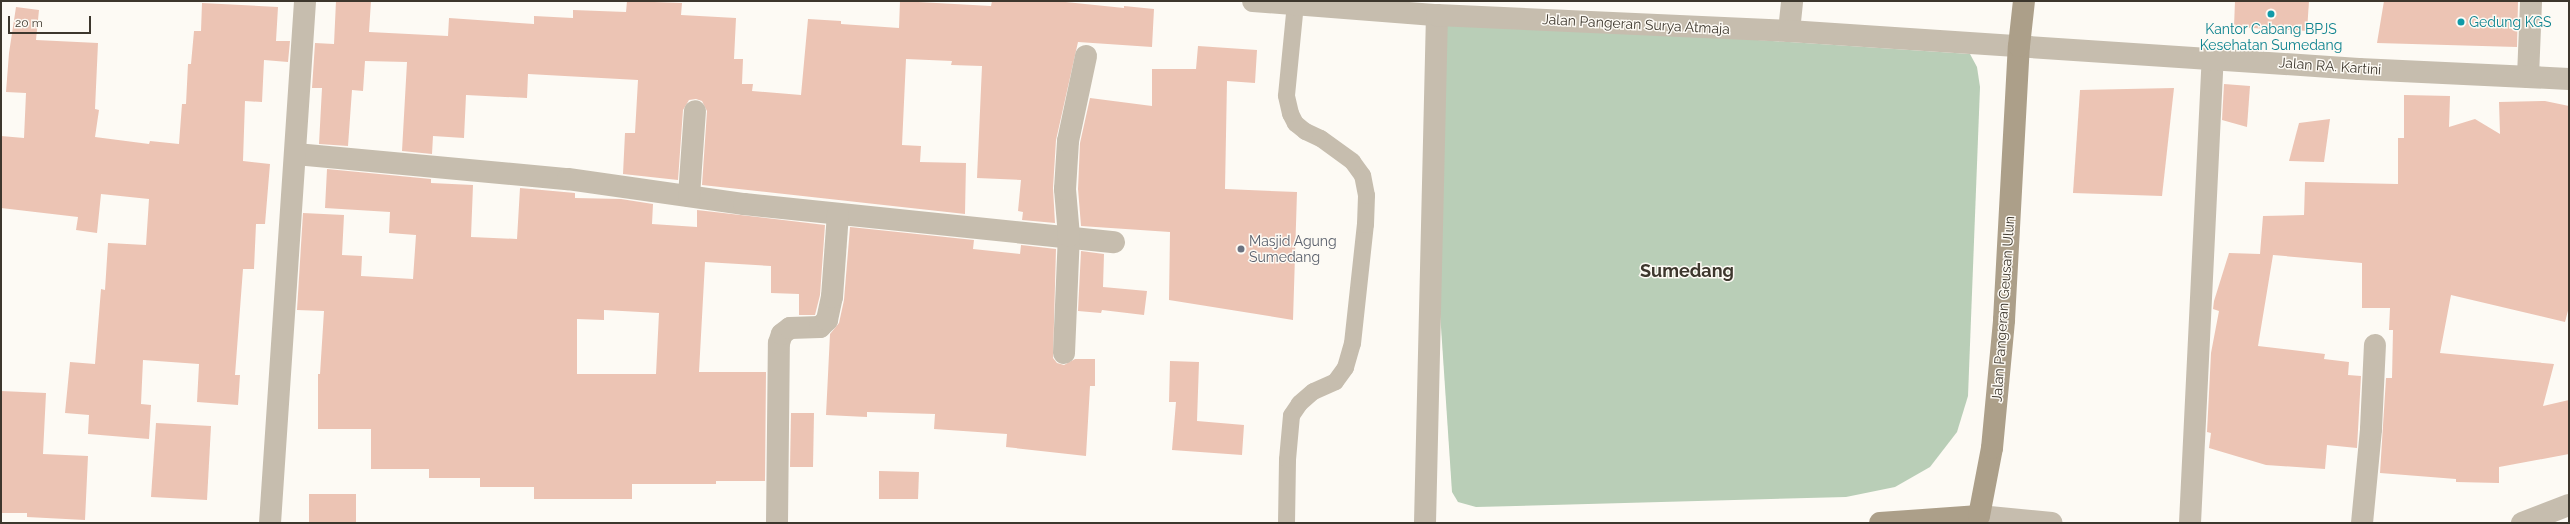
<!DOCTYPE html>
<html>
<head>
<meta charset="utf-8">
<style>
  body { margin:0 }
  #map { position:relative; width:2570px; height:524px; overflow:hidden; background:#fdfaf4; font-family:Raleway,sans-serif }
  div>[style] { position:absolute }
  .green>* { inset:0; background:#b9ceb7 }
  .building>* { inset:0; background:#ecc4b4 }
  .service>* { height:17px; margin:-8.5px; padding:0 8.5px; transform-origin:8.5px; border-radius:8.5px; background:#c6bdae }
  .minor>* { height:22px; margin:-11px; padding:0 11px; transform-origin:11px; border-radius:11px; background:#c6bdae }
  .tertiary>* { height:22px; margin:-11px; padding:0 11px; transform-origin:11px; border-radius:11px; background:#c6bdae }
  .secondary>* { height:22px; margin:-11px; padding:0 11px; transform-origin:11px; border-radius:11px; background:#ac9f89 }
  .dots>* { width:11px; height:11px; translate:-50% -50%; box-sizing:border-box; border:2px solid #fdfaf4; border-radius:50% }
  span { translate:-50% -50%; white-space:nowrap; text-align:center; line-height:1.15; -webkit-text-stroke:3px #fdfaf4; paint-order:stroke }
  .culture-label { font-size:14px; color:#0d838f }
  .left { translate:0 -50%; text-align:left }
  .street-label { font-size:14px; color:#3d372d }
  .worship-label { font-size:14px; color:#5b616d }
  .district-label { font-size:18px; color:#3d372d; font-weight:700 }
  .frame { position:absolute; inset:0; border:2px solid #3d372d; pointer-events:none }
  .scale { position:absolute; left:8px; top:16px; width:83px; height:18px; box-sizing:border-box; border:2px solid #3d372d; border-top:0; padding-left:5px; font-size:12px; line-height:14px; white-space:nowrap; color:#3d372d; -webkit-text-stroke:3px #fdfaf4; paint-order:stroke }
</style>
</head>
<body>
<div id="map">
  <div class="green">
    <div style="clip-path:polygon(1440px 19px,1970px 54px,1977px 67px,1980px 87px,1968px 396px,1957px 432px,1930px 467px,1895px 487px,1846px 497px,1476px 507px,1458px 502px,1452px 492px,1436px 252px)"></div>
  </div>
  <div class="building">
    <div style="clip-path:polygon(336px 1px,371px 1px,369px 32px,448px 36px,449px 18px,534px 24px,534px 16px,573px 18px,573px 10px,626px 12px,627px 1px,682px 3px,681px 15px,736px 18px,734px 59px,743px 59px,742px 84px,753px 84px,752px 91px,801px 95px,808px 19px,841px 21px,841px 24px,899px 28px,900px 1px,991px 6px,992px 1px,1056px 1px,1124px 8px,1124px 6px,1154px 9px,1152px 47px,1078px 42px,1056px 140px,1053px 188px,1055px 223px,1022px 220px,1023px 212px,1018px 211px,1021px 180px,977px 178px,982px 66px,951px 65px,952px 61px,906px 59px,902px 145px,921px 146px,920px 162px,966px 163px,965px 214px,702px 185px,707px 111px,702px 101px,696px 99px,689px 100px,683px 110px,678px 180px,623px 174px,625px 133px,635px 133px,638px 80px,528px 74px,527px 98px,466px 95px,464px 138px,433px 136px,432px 154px,402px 151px,407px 62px,365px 61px,363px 91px,352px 90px,348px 146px,319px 144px,322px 88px,312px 88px,315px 43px,334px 44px)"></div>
    <div style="clip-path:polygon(2235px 1px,2309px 1px,2307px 31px,2234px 27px)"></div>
    <div style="clip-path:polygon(2384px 1px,2518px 1px,2517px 47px,2377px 43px)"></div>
    <div style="clip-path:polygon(202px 3px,278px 7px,276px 41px,290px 41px,288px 62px,264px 60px,262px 102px,245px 101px,243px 161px,270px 164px,265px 224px,256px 224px,254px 269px,243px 269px,235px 375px,240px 375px,238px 405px,197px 402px,199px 364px,143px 360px,141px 404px,151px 405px,149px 439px,88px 434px,89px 415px,65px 413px,70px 362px,95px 364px,101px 289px,105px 290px,108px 243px,146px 245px,149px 199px,101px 194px,97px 233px,76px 230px,78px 217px,1px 208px,1px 136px,24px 138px,26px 93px,6px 92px,9px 53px,16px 7px,39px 10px,36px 40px,98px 43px,95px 109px,99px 110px,95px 137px,149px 144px,150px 141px,179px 144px,182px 104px,186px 104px,188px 64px,191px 64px,194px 31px,201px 31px)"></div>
    <div style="clip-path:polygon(1198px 46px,1257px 50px,1255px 83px,1227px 81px,1225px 189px,1297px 192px,1293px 320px,1169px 300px,1170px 232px,1081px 226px,1078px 189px,1080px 143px,1090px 98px,1152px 106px,1152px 69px,1196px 69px)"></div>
    <div style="clip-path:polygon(2224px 84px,2250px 86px,2247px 127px,2222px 120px)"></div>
    <div style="clip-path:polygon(2174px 88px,2162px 196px,2073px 193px,2080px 90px)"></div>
    <div style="clip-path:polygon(2404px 95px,2450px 96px,2449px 127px,2475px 119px,2500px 134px,2499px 102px,2545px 101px,2569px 106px,2569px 307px,2565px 322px,2451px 295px,2440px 353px,2554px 364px,2543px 406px,2569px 400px,2569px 454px,2499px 467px,2499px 483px,2456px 482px,2456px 479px,2380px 473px,2386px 378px,2392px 378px,2393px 330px,2389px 330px,2390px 308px,2362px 308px,2362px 263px,2273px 255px,2258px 346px,2325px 354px,2324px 359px,2349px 362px,2348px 375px,2361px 376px,2357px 448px,2327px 445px,2325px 469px,2266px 465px,2209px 448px,2211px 433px,2207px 432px,2211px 353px,2219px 311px,2213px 309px,2214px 301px,2229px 253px,2260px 254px,2263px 216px,2304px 215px,2305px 182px,2398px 184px,2398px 138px,2404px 138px)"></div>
    <div style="clip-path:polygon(2330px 119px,2324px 162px,2289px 161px,2299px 123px)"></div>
    <div style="clip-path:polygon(evenodd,327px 169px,431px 179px,431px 183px,473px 185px,471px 237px,517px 239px,520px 188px,575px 193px,575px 198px,621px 199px,653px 204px,652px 224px,697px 227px,697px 210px,825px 225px,820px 295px,815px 315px,799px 315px,799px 294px,771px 293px,771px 266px,705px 262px,699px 372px,766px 372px,765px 481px,716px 481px,716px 484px,632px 484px,632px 499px,534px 499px,534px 487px,480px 487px,480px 478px,429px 478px,429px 469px,371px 469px,371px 429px,318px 429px,318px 374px,320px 374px,324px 311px,297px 310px,303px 213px,344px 215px,342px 255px,362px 256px,361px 276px,413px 279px,416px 235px,389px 233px,390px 212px,325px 208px,327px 169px,604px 310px,659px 313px,656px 374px,577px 374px,577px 319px,604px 320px,604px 310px)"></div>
    <div style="clip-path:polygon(850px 227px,974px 240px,973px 249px,1020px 254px,1021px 245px,1056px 249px,1053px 358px,1057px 363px,1064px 365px,1075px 359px,1095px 359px,1095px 386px,1090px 386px,1086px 456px,1006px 447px,1007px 434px,934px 429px,935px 414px,867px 412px,867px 417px,826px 415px,830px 334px,839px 323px,844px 300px)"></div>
    <div style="clip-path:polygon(1081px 251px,1104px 254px,1103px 287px,1147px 291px,1144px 315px,1102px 310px,1101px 313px,1078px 311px)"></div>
    <div style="clip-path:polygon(1170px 361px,1199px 362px,1197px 421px,1244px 425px,1242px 455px,1172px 450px,1176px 402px,1169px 402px)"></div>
    <div style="clip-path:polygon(1px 391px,46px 393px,43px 454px,88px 456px,85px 520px,27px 517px,27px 513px,1px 513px)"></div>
    <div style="clip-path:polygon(791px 413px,814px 413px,813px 467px,790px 467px)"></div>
    <div style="clip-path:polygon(156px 423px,211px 426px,207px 500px,151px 497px)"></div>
    <div style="clip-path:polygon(879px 471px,919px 472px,918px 499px,879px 499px)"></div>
    <div style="clip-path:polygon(309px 494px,356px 494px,356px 523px,309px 523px)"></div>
  </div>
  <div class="service">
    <div style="left:1286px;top:523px;width:64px;rotate:-89.1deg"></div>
    <div style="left:1287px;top:459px;width:44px;rotate:-84.8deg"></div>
    <div style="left:1291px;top:415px;width:14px;rotate:-56deg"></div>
    <div style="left:1299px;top:403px;width:18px;rotate:-41deg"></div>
    <div style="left:1313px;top:391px;width:24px;rotate:-24deg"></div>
    <div style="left:1335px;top:381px;width:17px;rotate:-54deg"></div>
    <div style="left:1345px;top:367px;width:25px;rotate:-74deg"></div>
    <div style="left:1352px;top:343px;width:120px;rotate:-83.8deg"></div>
    <div style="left:1365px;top:224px;width:29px;rotate:-88deg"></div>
    <div style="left:1366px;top:195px;width:20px;rotate:-101deg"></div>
    <div style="left:1362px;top:175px;width:17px;rotate:-126deg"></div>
    <div style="left:1352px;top:161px;width:39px;rotate:-144deg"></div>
    <div style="left:1320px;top:138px;width:17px;rotate:-155deg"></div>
    <div style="left:1305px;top:131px;width:13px;rotate:-141deg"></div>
    <div style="left:1295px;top:123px;width:11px;rotate:-117deg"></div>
    <div style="left:1290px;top:113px;width:18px;rotate:-103deg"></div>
    <div style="left:1286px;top:95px;width:91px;rotate:-84.4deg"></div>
  </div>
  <div class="minor">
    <div style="left:1789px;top:31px;width:30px;rotate:-84deg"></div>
    <div style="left:2528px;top:77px;width:76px;rotate:-87.7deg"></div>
    <div style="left:296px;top:154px;width:273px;rotate:5.3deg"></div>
    <div style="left:568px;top:179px;width:178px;rotate:8.1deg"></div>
    <div style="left:744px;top:204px;width:372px;rotate:5.9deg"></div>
    <div style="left:689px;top:196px;width:85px;rotate:-86deg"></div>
    <div style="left:1064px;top:353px;width:117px;rotate:-87.6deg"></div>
    <div style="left:1069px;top:236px;width:47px;rotate:-94.9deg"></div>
    <div style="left:1065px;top:189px;width:48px;rotate:-86.4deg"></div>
    <div style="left:1068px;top:141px;width:87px;rotate:-78deg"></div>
    <div style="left:270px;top:523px;width:523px;rotate:-86.16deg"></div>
    <div style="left:777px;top:523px;width:180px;rotate:-89.4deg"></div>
    <div style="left:779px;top:343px;width:9px;rotate:-72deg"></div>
    <div style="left:782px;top:334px;width:10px;rotate:-37deg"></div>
    <div style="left:790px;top:328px;width:30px;rotate:-2deg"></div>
    <div style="left:820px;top:327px;width:10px;rotate:-45deg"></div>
    <div style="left:827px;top:320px;width:24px;rotate:-78deg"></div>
    <div style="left:832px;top:297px;width:83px;rotate:-85.9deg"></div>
    <div style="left:1425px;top:523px;width:508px;rotate:-88.65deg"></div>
    <div style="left:2190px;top:523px;width:465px;rotate:-87.2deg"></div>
    <div style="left:2362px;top:523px;width:94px;rotate:-84.5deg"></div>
    <div style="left:2371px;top:429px;width:84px;rotate:-87.3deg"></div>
  </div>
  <div class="tertiary">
    <div style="left:1253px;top:1px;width:185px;rotate:4.4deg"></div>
    <div style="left:1437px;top:15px;width:352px;rotate:2.6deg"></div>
    <div style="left:1789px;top:31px;width:571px;rotate:3.81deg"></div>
    <div style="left:2359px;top:69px;width:210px;rotate:2.7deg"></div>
    <div style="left:1979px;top:516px;width:73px;rotate:5.5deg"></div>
    <div style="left:2522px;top:523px;width:50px;rotate:-21deg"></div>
  </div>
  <div class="secondary">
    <div style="left:1880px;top:523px;width:99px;rotate:-4deg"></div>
    <div style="left:1979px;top:516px;width:69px;rotate:-79.2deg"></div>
    <div style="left:1992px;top:448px;width:129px;rotate:-84.6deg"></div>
    <div style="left:2004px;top:320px;width:274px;rotate:-86.9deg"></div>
    <div style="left:2019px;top:46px;width:45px;rotate:-83.7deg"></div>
  </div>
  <div class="dots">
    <div style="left:2271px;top:14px;background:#0f9aa8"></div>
    <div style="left:2461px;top:22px;background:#0f9aa8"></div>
    <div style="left:1241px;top:249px;background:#6b7280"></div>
  </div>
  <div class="culture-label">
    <span class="left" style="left:2469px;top:22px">Gedung KGS</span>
    <span style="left:2271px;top:37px">Kantor Cabang BPJS<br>Kesehatan Sumedang</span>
  </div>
  <div class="street-label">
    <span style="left:1636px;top:24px;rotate:3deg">Jalan Pangeran Surya Atmaja</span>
    <span style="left:2330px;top:66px;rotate:4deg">Jalan RA. Kartini</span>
    <span style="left:2003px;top:309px;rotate:-86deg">Jalan Pangeran Geusan Ulun</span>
  </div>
  <div class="worship-label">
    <span class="left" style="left:1249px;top:249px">Masjid Agung<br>Sumedang</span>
  </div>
  <div class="district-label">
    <span style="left:1687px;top:271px">Sumedang</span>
  </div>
  <div class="frame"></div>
  <div class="scale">20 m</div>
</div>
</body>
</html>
